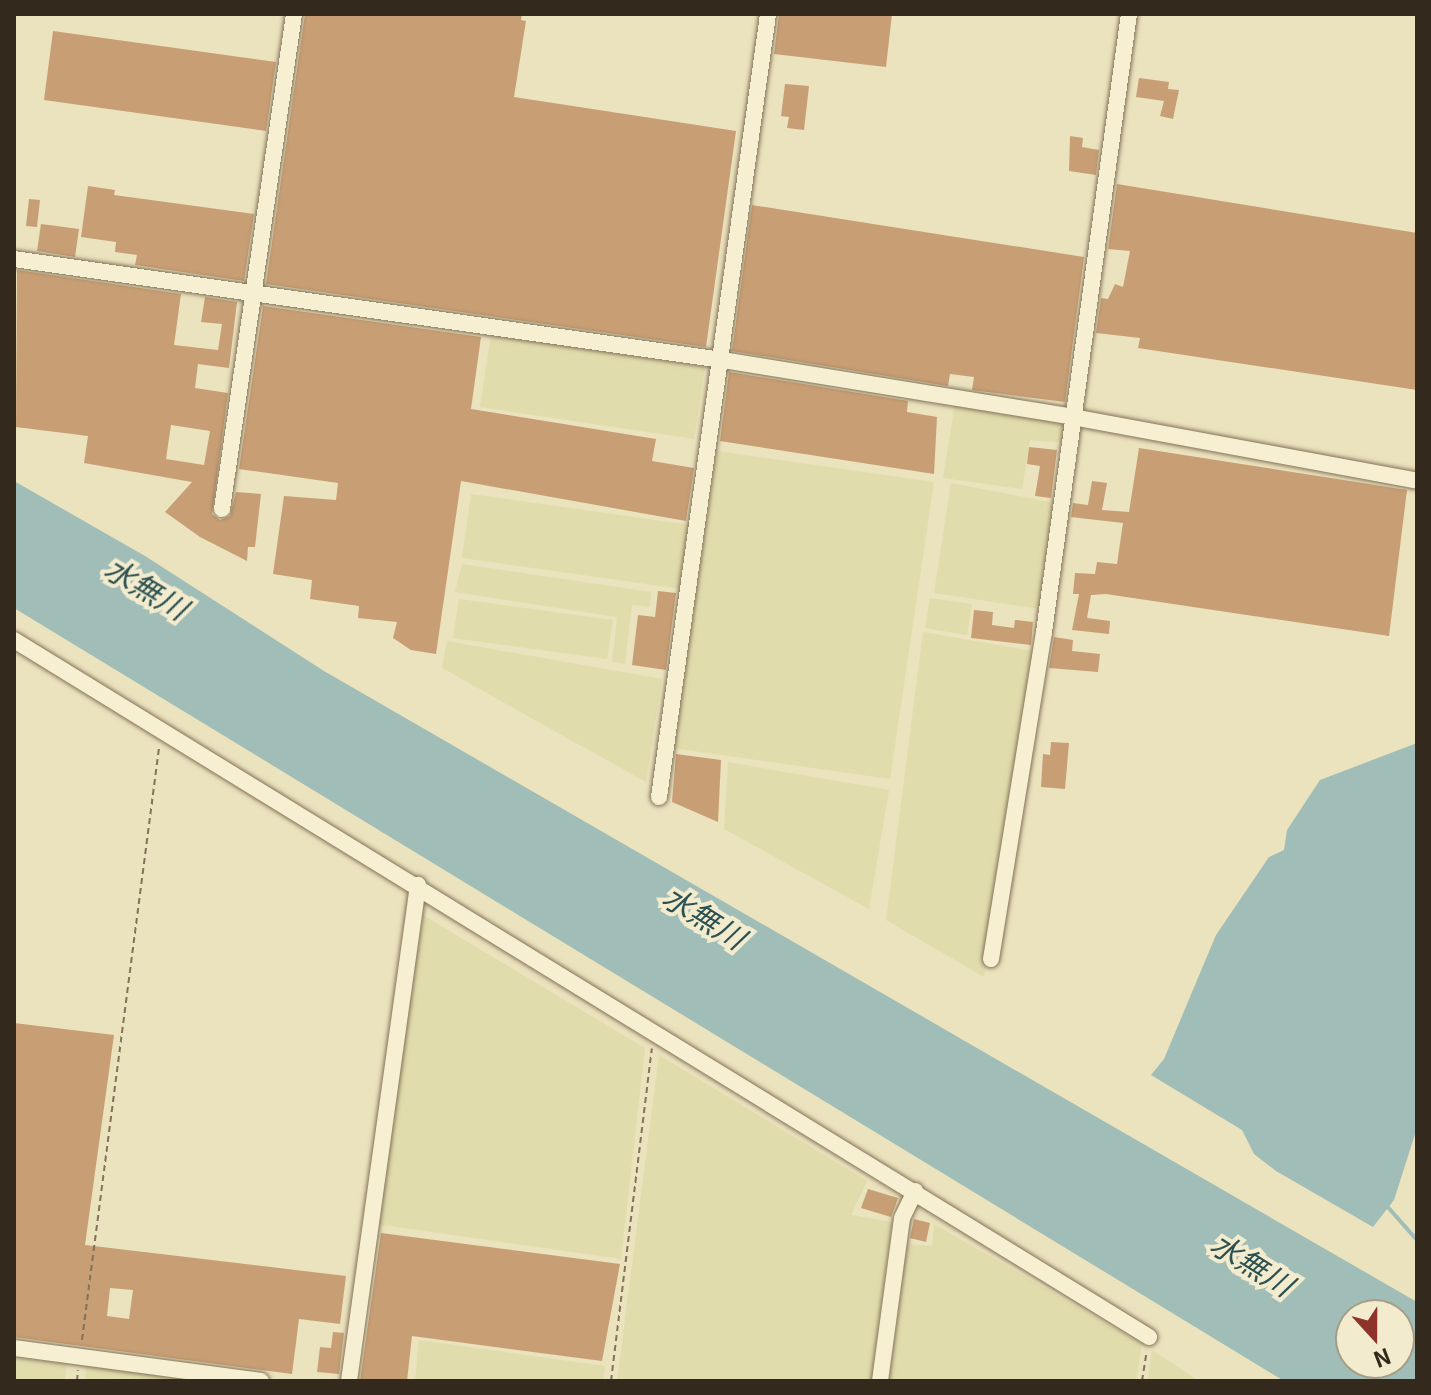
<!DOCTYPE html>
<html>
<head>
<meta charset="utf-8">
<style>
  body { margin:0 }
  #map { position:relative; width:1431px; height:1395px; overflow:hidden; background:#ebe2be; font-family:Georgia,"Noto Sans JP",serif }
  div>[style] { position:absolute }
  .farmland>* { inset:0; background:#e1dcac }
  .water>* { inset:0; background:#a1bdb7 }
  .stream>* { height:4px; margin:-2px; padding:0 2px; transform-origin:2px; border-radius:2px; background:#a1bdb7 }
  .building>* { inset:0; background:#c89f75 }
  .path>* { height:2px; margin-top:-1px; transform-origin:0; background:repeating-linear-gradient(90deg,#837258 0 6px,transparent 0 10px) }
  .roads { filter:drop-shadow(0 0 2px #837258) drop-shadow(0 0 2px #837258) }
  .minor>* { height:16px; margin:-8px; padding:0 8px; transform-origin:8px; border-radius:8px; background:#f7efd1 }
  span { translate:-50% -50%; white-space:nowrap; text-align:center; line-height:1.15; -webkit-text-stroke:8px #f3ebcd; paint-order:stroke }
  .water-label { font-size:30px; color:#2b5152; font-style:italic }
  .frame { position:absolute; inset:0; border:16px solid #33291c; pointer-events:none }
  .north { position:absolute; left:1335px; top:1299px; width:80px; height:80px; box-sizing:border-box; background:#f3ebcd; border:2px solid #a69d86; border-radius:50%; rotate:159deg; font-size:22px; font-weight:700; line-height:32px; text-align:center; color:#33291c }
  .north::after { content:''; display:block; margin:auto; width:28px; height:36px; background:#8f322a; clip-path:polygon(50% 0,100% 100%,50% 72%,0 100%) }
</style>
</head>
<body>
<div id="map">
  <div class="farmland">
    <div style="clip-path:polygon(491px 335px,705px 367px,694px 439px,480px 407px)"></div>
    <div style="clip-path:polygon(955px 403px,1068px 422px,1064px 443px,1030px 440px,1022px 489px,943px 478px)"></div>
    <div style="clip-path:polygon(717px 451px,934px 482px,890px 779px,673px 748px)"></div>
    <div style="clip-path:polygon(951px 483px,1054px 503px,1040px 609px,934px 593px)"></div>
    <div style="clip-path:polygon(471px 494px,691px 525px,682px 589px,462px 558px)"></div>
    <div style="clip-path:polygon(462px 564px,651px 592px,650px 607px,632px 605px,625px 664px,612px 662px,617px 617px,455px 592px)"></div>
    <div style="clip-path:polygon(930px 598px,972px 604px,967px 635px,925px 628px)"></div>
    <div style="clip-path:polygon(459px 599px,613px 620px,607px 659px,453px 638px)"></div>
    <div style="clip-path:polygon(923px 632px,1033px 651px,984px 977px,886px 920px)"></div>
    <div style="clip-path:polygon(447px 641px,662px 679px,646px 782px,442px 668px)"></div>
    <div style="clip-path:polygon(728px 762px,889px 790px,869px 909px,724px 829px)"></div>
    <div style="clip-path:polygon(421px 914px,645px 1048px,621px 1259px,376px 1224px)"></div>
    <div style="clip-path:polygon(659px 1055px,867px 1181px,851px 1215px,892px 1222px,872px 1381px,617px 1381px)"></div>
    <div style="clip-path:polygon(934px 1224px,1142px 1344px,1136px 1381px,889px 1381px,907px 1244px,932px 1246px)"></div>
    <div style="clip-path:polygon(419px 1340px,605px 1366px,603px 1381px,415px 1381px)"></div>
    <div style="clip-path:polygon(1152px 1350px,1199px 1381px,1148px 1381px)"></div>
    <div style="clip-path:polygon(14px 1358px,67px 1364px,65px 1381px,14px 1381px)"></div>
    <div style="clip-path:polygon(86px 1366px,202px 1381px,85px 1381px)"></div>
  </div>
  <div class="water">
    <div style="clip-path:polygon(evenodd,14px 481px,145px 556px,324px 671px,1417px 1302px,1417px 1381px,1284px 1381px,14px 608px,14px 481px,1351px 1315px,1399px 1315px,1399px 1363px,1351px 1363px,1351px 1315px)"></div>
    <div style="clip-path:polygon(1417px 743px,1417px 1128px,1394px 1200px,1373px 1227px,1276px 1171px,1254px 1154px,1242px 1130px,1151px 1075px,1164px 1059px,1216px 935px,1269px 857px,1284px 850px,1287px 830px,1320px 780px)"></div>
  </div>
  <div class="stream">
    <div style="left:1386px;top:1205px;width:47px;rotate:48.5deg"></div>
  </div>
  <div class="building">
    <div style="clip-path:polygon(305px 14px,522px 14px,521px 20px,526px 21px,514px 97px,736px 131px,706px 347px,266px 284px)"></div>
    <div style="clip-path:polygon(779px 14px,892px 14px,886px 67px,774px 54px)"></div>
    <div style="clip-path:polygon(53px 31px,276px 62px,266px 131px,44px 100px)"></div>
    <div style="clip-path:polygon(1139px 78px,1169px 82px,1168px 89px,1179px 90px,1173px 119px,1160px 116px,1164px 101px,1136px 97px)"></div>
    <div style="clip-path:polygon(785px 84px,809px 86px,804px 130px,787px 128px,789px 117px,781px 116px)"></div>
    <div style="clip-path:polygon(1070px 136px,1083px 138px,1082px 147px,1099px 150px,1096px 175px,1069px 171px)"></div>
    <div style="clip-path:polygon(1117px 184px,1417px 233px,1417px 390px,1138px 348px,1140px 338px,1096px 333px,1101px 298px,1108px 299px,1115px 284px,1123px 287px,1130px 251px,1108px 249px)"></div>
    <div style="clip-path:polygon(88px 186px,115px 190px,114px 195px,254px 214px,244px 281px,135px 265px,137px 255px,115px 252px,116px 242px,81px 237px)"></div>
    <div style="clip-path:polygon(29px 199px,40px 200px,37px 227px,26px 226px)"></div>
    <div style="clip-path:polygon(752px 205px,1084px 257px,1065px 402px,972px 390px,974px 377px,950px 374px,948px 386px,732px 351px)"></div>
    <div style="clip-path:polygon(41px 224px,79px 229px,75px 257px,37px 251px)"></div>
    <div style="clip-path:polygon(evenodd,17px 270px,181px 294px,174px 345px,218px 350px,222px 324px,201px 322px,205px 297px,237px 302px,229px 368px,198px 364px,195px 388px,228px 393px,212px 514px,220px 520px,230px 516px,236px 492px,261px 494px,255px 547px,248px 547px,247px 561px,200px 537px,165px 512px,192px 482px,84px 463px,88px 436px,16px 427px,17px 270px,171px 425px,210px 431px,204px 465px,166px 459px,171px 425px)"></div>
    <div style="clip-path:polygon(263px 306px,481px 337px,471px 409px,656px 439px,652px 461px,694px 468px,686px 521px,461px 481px,436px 654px,411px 650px,393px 638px,397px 622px,358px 618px,359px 606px,310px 599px,312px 580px,273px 574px,284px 496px,336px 500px,338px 483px,239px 469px)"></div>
    <div style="clip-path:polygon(729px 372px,908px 401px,907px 412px,937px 417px,934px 474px,720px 441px)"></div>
    <div style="clip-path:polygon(1029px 447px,1057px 450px,1051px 498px,1035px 496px,1040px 466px,1027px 464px)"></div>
    <div style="clip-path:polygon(1139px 448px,1407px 490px,1389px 636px,1106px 594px,1091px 595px,1087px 618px,1110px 621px,1109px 634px,1072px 630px,1079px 594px,1073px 594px,1075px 573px,1095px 574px,1097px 562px,1117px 564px,1123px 523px,1071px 517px,1073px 503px,1088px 505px,1092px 481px,1107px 483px,1102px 510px,1129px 512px)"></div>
    <div style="clip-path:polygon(658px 591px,676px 593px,666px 670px,632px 665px,638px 615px,655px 617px)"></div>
    <div style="clip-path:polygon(974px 610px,993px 612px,992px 625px,1014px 628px,1015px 620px,1033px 622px,1031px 645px,971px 638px)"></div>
    <div style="clip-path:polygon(1054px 637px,1073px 640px,1072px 651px,1100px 654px,1098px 672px,1049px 668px)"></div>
    <div style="clip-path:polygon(1051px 742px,1069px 743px,1065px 789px,1041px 787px,1043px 754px,1050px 755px)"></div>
    <div style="clip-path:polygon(676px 754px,721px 760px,718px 822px,672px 802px)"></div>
    <div style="clip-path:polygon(evenodd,14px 1023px,114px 1035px,85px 1245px,346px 1276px,340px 1324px,299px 1319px,292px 1374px,14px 1337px,14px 1023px,110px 1288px,133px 1290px,129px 1319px,107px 1316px,110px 1288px)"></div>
    <div style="clip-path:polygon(868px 1189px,898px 1198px,891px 1217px,861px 1208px)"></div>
    <div style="clip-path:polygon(914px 1219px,930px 1223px,926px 1242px,910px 1238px)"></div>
    <div style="clip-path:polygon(381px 1233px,620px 1264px,602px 1361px,412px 1336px,407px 1381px,360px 1381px)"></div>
    <div style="clip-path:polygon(333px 1332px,344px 1333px,339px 1374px,317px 1372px,320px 1347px,331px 1348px)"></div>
  </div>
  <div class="path">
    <div style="left:82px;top:1340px;width:597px;rotate:-82.59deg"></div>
    <div style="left:77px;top:1381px;width:11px;rotate:-85deg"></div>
    <div style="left:611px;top:1381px;width:335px;rotate:-83deg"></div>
    <div style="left:1142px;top:1381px;width:30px;rotate:-81deg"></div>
  </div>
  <div class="roads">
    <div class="minor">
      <div style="left:14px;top:259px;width:715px;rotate:8.12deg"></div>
      <div style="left:722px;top:360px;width:356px;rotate:9.2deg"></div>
      <div style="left:1073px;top:417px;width:350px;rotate:10.5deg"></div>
      <div style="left:222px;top:509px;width:500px;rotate:-81.72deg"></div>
      <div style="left:14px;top:640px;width:1332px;rotate:31.55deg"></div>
      <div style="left:659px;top:797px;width:791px;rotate:-82.07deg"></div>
      <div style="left:991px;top:959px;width:331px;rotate:-80.8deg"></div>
      <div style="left:1044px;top:632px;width:624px;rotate:-82.17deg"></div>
      <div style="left:14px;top:1348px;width:249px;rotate:7.6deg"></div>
      <div style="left:349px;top:1381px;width:501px;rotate:-82.08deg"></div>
      <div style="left:880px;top:1381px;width:164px;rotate:-82.3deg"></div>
      <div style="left:902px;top:1218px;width:30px;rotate:-64deg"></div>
    </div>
  </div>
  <div class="water-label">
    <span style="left:147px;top:587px;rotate:31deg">水無川</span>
    <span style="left:705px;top:916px;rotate:32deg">水無川</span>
    <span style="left:1253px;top:1263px;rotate:32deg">水無川</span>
  </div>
  <div class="frame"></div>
  <div class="north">N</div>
</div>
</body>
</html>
